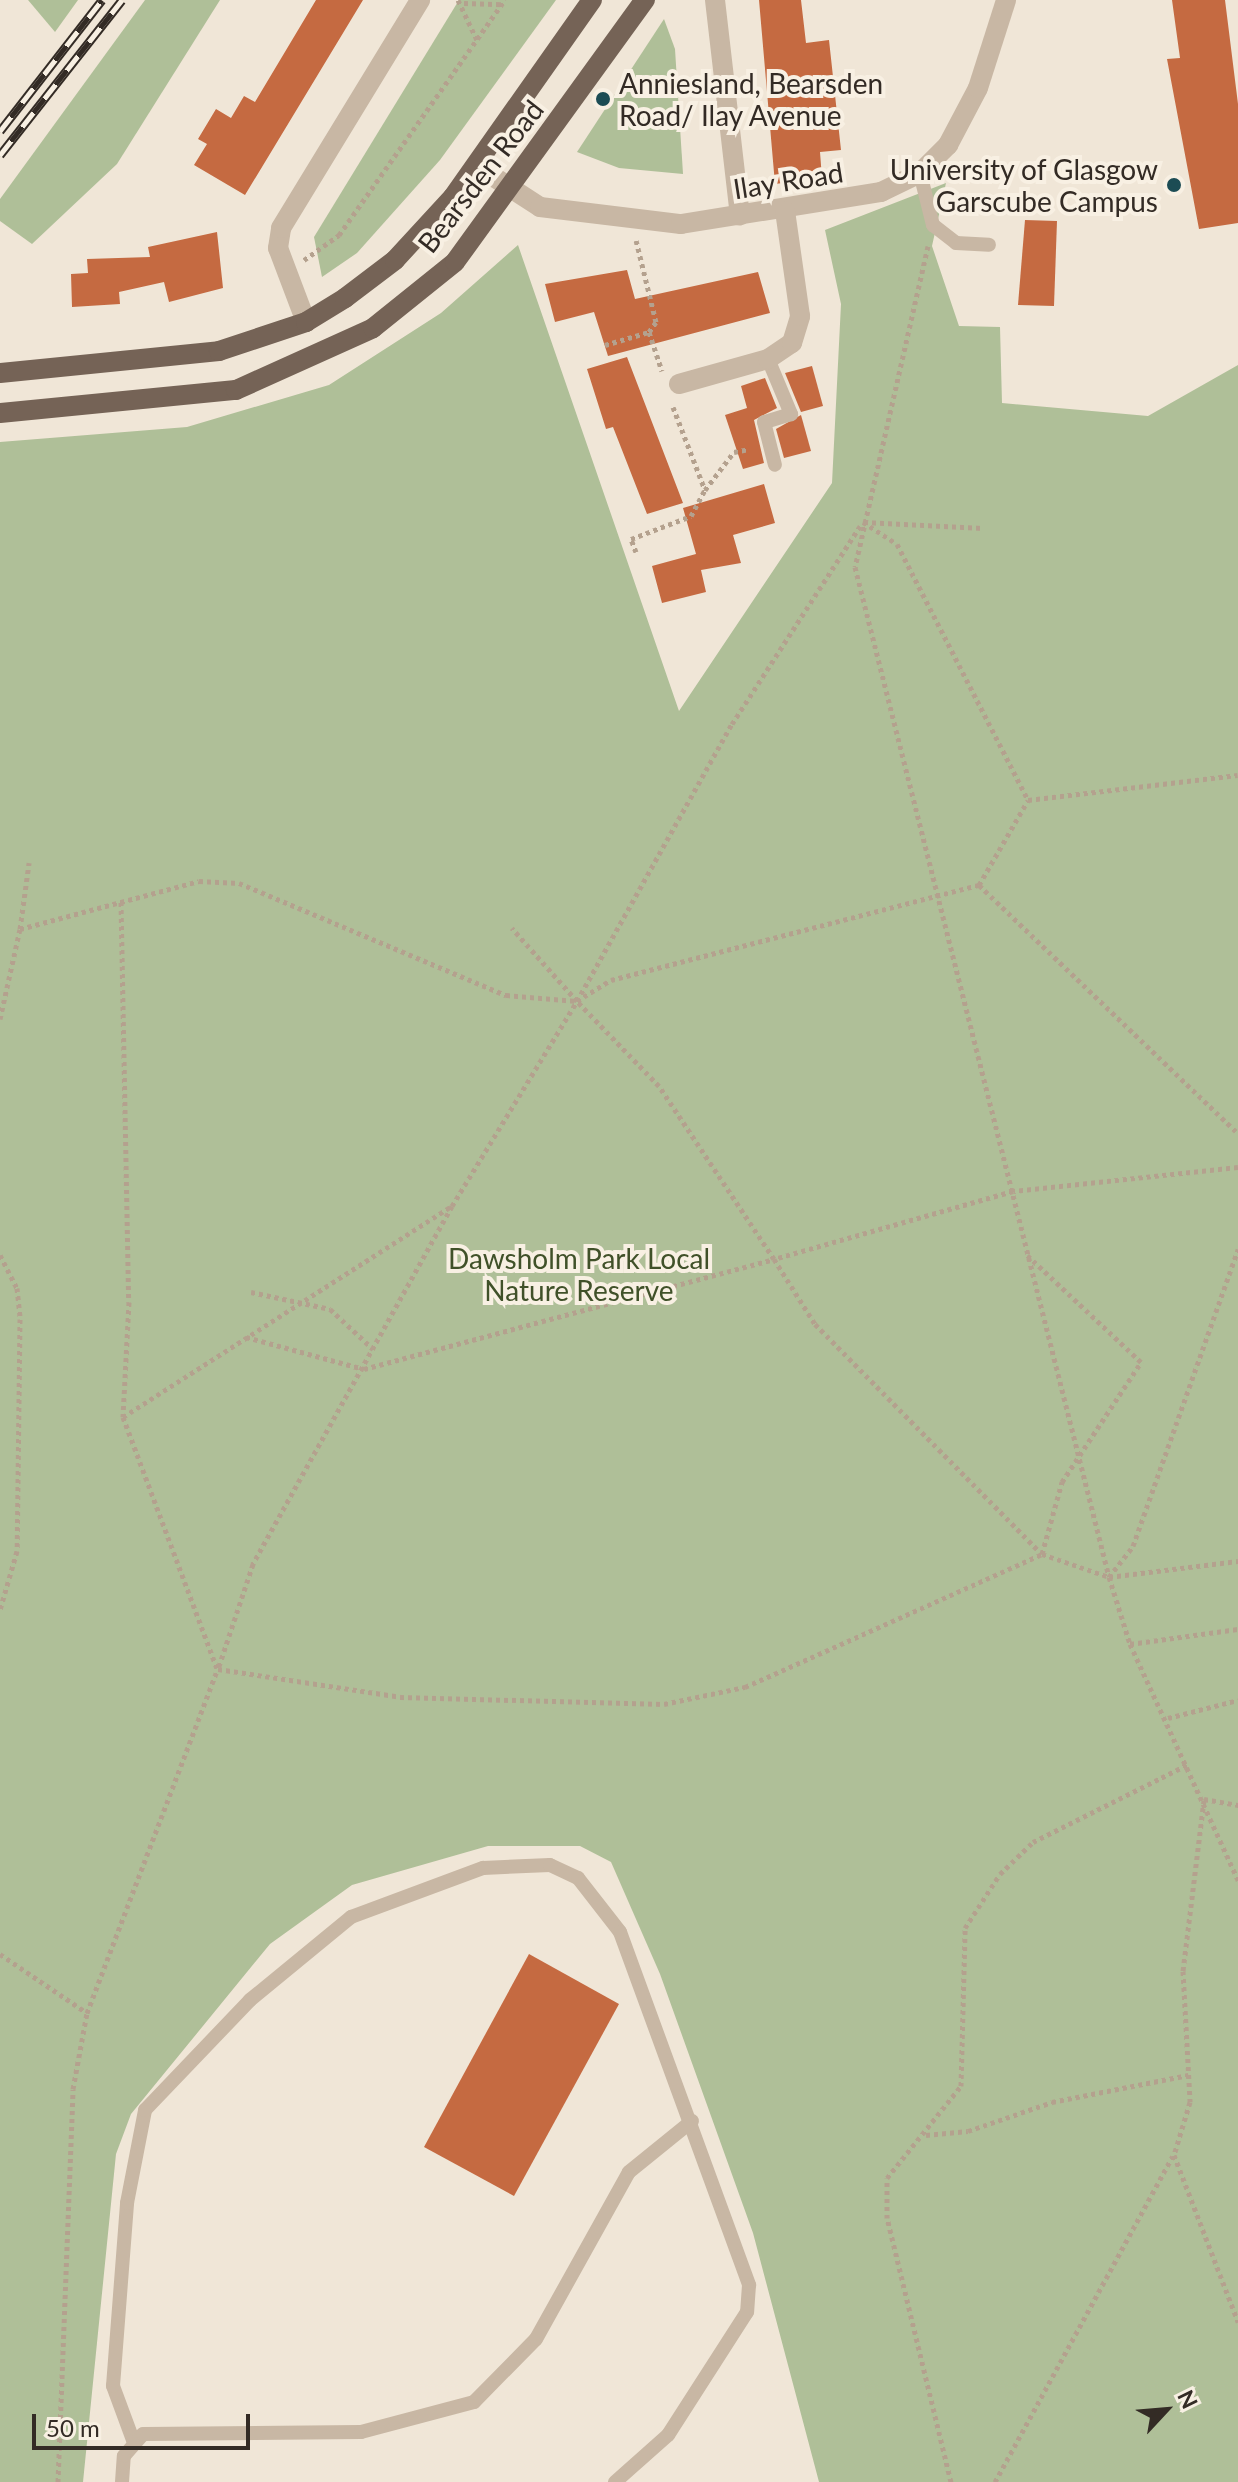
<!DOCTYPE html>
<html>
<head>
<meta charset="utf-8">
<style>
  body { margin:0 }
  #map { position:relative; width:1238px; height:2482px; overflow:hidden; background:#f0e6d7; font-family:Lato,sans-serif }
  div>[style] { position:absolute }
  .green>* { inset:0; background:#afbf98 }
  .building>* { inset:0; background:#c56a41 }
  .path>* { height:5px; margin-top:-2.5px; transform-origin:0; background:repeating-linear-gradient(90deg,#b4a18e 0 4px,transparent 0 8px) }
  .service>* { height:14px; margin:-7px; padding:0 7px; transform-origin:7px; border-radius:7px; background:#c8b7a4 }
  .minor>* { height:20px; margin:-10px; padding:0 10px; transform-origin:10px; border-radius:10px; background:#c8b7a4 }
  .primary>* { height:20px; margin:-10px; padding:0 10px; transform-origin:10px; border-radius:10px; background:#756356 }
  .rail>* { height:9px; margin-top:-4.5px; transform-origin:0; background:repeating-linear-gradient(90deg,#f8f0e3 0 18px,#332b25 0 36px); box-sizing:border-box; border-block:2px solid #332b25 }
  .dots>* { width:22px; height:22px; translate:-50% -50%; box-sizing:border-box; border:4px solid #f8f0e3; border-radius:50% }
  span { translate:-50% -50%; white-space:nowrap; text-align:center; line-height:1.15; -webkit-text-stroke:8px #f8f0e3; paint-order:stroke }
  .poi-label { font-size:28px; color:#332b25 }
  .left { translate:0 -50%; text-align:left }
  .right { translate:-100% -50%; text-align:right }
  .street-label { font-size:28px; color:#332b25 }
  .park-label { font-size:28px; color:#405129 }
  .north { position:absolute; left:1126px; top:2370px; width:80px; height:80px; -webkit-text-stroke:6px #f8f0e3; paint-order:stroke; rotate:64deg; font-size:22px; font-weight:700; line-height:32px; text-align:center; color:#332b25 }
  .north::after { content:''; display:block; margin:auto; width:28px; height:36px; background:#332b25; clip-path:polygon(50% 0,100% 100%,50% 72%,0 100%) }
  .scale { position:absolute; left:32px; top:2414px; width:218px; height:36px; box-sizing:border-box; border:4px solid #332b25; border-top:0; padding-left:10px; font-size:24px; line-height:28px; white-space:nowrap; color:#332b25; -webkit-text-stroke:6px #f8f0e3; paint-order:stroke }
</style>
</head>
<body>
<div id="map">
  <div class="green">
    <div style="clip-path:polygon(28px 0,78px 0,55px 32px)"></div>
    <div style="clip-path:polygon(145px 0,220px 0,117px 164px,32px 244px,0 221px,0 199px)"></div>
    <div style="clip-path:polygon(459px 0,556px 0,440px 160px,357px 253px,322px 277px,314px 237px)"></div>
    <div style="clip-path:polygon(664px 19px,675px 49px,683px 174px,619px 168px,577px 152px)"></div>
    <div style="clip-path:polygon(946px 183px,932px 246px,959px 326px,1000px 327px,1002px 403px,1148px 416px,1238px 365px,1238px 2482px,819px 2482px,753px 2233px,660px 1974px,611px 1862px,580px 1846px,488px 1846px,352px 1885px,270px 1944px,131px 2114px,116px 2154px,83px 2482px,0 2482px,0 442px,187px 427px,329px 385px,441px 313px,518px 245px,679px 711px,832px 483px,841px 304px,825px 230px)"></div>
  </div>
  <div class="building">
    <div style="clip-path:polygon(316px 0,363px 0,245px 195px,194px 165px,207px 144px,198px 139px,216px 109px,231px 118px,244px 96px,255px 102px)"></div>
    <div style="clip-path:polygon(759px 0,801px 0,806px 43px,829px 40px,841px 150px,820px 152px,822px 178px,775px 184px)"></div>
    <div style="clip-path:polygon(1172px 0,1225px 0,1238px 104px,1238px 223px,1199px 229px,1167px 59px,1180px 58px)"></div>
    <div style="clip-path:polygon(1025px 220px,1057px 221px,1054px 306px,1018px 305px)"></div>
    <div style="clip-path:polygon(217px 232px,223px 288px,169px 302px,164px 282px,119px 292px,120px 304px,72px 307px,71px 274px,88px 273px,87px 259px,150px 257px,148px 247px)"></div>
    <div style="clip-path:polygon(627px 270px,635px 299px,758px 272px,770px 313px,608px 356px,594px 312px,555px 322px,545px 284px)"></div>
    <div style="clip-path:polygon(627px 357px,683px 503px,647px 514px,613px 427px,606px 429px,587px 369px)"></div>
    <div style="clip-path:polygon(812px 366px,823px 406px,801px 412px,785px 373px)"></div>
    <div style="clip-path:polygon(765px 378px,777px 408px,754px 420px,764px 463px,743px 469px,725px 415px,747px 408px,741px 386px)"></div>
    <div style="clip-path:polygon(801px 415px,811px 451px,784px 458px,776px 429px)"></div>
    <div style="clip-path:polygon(764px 484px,775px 523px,733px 535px,741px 563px,701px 570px,706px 592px,662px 603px,652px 566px,696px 554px,683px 508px)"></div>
    <div style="clip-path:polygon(529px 1954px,619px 2004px,514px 2196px,424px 2147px)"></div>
  </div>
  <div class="path">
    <div style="left:458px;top:0;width:44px;rotate:64.6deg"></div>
    <div style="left:464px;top:3px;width:38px;rotate:2deg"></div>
    <div style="left:928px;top:246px;width:329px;rotate:102.8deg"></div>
    <div style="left:855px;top:567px;width:1041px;rotate:75.88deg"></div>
    <div style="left:1109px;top:1577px;width:70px;rotate:72.6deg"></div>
    <div style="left:1130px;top:1644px;width:260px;rotate:65.4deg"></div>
    <div style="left:304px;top:260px;width:43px;rotate:-35.5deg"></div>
    <div style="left:339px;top:235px;width:288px;rotate:-54.8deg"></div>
    <div style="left:649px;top:332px;width:41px;rotate:71.6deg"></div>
    <div style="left:605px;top:345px;width:46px;rotate:-16.5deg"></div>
    <div style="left:649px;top:332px;width:12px;rotate:-55deg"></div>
    <div style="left:656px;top:322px;width:84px;rotate:-103.7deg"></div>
    <div style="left:673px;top:407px;width:89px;rotate:68.9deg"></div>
    <div style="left:705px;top:490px;width:48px;rotate:-52.7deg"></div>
    <div style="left:734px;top:452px;width:15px;rotate:-11deg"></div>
    <div style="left:863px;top:522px;width:40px;rotate:32.9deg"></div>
    <div style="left:897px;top:544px;width:288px;rotate:62.9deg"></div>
    <div style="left:1028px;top:800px;width:211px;rotate:-6.8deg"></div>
    <div style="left:864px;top:522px;width:119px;rotate:2.9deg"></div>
    <div style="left:636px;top:552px;width:14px;rotate:-111deg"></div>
    <div style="left:631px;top:539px;width:64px;rotate:-21deg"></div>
    <div style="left:691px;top:516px;width:30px;rotate:-62deg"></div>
    <div style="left:979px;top:885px;width:359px;rotate:43.8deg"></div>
    <div style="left:121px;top:902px;width:400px;rotate:88.9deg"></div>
    <div style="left:129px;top:1302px;width:115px;rotate:93deg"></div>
    <div style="left:123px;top:1417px;width:268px;rotate:69.5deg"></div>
    <div style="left:20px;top:929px;width:67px;rotate:-82.2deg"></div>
    <div style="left:0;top:1019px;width:92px;rotate:-77.5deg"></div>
    <div style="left:20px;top:929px;width:185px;rotate:-15deg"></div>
    <div style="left:199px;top:881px;width:40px;rotate:2.9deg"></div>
    <div style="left:239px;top:883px;width:290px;rotate:22.8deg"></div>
    <div style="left:506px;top:995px;width:71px;rotate:4.8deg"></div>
    <div style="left:577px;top:1001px;width:98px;rotate:-131.7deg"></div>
    <div style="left:1238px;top:1167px;width:226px;rotate:173.9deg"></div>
    <div style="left:1013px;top:1191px;width:248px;rotate:164.1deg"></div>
    <div style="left:774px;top:1259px;width:77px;rotate:57.8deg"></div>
    <div style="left:815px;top:1324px;width:323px;rotate:45.4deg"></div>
    <div style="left:1042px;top:1554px;width:71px;rotate:18.9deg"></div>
    <div style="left:1109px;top:1577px;width:130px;rotate:-7.1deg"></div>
    <div style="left:452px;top:1206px;width:240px;rotate:-58.6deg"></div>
    <div style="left:577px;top:1001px;width:40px;rotate:-32deg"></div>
    <div style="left:611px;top:980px;width:380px;rotate:-14.5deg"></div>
    <div style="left:979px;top:885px;width:98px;rotate:-60deg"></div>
    <div style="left:0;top:1255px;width:37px;rotate:63deg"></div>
    <div style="left:17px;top:1288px;width:31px;rotate:84deg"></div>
    <div style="left:20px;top:1319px;width:232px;rotate:90.7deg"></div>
    <div style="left:17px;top:1551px;width:61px;rotate:106.1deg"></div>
    <div style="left:251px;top:1292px;width:81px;rotate:12.1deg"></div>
    <div style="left:330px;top:1309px;width:59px;rotate:42.9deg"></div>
    <div style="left:246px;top:1337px;width:122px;rotate:15.2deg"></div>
    <div style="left:364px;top:1369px;width:424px;rotate:-15deg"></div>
    <div style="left:774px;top:1259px;width:208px;rotate:-123.6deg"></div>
    <div style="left:659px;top:1086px;width:118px;rotate:-134deg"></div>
    <div style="left:577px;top:1001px;width:317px;rotate:-60.8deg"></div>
    <div style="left:732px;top:724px;width:236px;rotate:-57.1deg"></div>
    <div style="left:123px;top:1417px;width:391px;rotate:-32.7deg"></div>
    <div style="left:452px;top:1206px;width:410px;rotate:119.1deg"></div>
    <div style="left:253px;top:1564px;width:111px;rotate:108.4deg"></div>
    <div style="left:1109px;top:1577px;width:39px;rotate:-52deg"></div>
    <div style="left:1133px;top:1546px;width:315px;rotate:-70.5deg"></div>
    <div style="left:1130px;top:1644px;width:109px;rotate:-7.9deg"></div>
    <div style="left:1168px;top:1718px;width:72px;rotate:-14.4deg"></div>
    <div style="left:1204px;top:1799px;width:35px;rotate:10deg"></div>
    <div style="left:1204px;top:1800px;width:172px;rotate:97deg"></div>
    <div style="left:1183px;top:1971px;width:131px;rotate:86.9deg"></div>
    <div style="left:1190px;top:2102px;width:55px;rotate:106.8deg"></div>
    <div style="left:1174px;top:2155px;width:179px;rotate:69deg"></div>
    <div style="left:0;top:1954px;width:105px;rotate:34.1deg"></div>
    <div style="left:926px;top:2135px;width:42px;rotate:-5.4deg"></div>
    <div style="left:968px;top:2131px;width:89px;rotate:-19deg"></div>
    <div style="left:1052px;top:2102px;width:139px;rotate:-11.2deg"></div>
    <div style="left:58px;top:2482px;width:393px;rotate:-87.8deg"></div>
    <div style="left:73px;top:2089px;width:77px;rotate:-79.6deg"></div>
    <div style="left:87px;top:2013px;width:368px;rotate:-69.2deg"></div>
    <div style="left:218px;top:1669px;width:184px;rotate:8.7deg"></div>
    <div style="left:400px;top:1697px;width:264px;rotate:1.5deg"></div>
    <div style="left:664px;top:1704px;width:83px;rotate:-11.9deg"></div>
    <div style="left:745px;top:1687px;width:325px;rotate:-24.1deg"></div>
    <div style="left:1042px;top:1554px;width:75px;rotate:-74.5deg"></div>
    <div style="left:1062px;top:1482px;width:144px;rotate:-56.6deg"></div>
    <div style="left:1141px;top:1362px;width:156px;rotate:-136.8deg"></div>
    <div style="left:951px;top:2482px;width:272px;rotate:-103.6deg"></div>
    <div style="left:887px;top:2218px;width:40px;rotate:-90deg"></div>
    <div style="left:887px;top:2178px;width:118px;rotate:-51.2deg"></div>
    <div style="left:961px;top:2086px;width:158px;rotate:-88.5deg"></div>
    <div style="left:965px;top:1928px;width:64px;rotate:-57.1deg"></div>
    <div style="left:1000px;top:1874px;width:46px;rotate:-44.1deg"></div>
    <div style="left:1033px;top:1842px;width:174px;rotate:-26.6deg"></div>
    <div style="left:995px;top:2482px;width:371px;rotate:-61.4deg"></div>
  </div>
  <div class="service">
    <div style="left:920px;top:173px;width:54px;rotate:76deg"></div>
    <div style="left:933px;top:225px;width:29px;rotate:38deg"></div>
    <div style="left:956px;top:243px;width:33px;rotate:3deg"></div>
    <div style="left:768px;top:359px;width:60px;rotate:67.3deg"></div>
    <div style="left:791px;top:414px;width:28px;rotate:163deg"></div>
    <div style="left:764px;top:422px;width:44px;rotate:75.7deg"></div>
    <div style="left:133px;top:2440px;width:58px;rotate:-110.3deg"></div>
    <div style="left:113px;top:2386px;width:184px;rotate:-85.6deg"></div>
    <div style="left:127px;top:2203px;width:95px;rotate:-79deg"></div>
    <div style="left:145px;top:2110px;width:152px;rotate:-46.3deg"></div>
    <div style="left:250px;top:2000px;width:131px;rotate:-39.4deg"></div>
    <div style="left:351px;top:1917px;width:141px;rotate:-20.4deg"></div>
    <div style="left:483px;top:1868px;width:67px;rotate:-2.6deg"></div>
    <div style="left:550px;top:1865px;width:31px;rotate:25deg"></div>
    <div style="left:578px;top:1878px;width:68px;rotate:52.1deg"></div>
    <div style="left:620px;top:1932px;width:376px;rotate:69.9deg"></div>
    <div style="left:749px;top:2285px;width:27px;rotate:94deg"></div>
    <div style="left:747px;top:2312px;width:146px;rotate:122.7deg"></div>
    <div style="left:668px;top:2435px;width:71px;rotate:138.4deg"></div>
    <div style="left:122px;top:2482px;width:26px;rotate:-86deg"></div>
    <div style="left:124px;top:2456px;width:29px;rotate:-49deg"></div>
    <div style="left:143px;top:2434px;width:218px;rotate:-0.5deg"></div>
    <div style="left:361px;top:2432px;width:117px;rotate:-14.9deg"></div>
    <div style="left:474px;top:2402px;width:88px;rotate:-45.5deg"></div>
    <div style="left:536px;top:2339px;width:191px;rotate:-60.9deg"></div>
    <div style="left:629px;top:2172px;width:81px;rotate:-39deg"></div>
  </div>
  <div class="minor">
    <div style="left:715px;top:0;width:217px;rotate:83.4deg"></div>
    <div style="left:477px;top:166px;width:75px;rotate:33.1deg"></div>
    <div style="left:540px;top:207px;width:142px;rotate:6.9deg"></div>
    <div style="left:681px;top:224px;width:203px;rotate:-9.1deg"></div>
    <div style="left:881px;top:192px;width:43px;rotate:-26deg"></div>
    <div style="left:920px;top:173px;width:40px;rotate:-45deg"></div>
    <div style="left:948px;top:145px;width:64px;rotate:-62.2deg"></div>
    <div style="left:978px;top:88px;width:92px;rotate:-72.3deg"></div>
    <div style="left:306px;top:322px;width:79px;rotate:-110.7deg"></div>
    <div style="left:278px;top:248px;width:20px;rotate:-81deg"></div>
    <div style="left:281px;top:228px;width:267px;rotate:-58.6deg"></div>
    <div style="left:679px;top:384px;width:92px;rotate:-15.7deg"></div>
    <div style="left:768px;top:359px;width:29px;rotate:-34deg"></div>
    <div style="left:792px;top:343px;width:28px;rotate:-73deg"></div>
    <div style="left:800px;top:316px;width:106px;rotate:-98.1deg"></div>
  </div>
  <div class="primary">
    <div style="left:0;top:373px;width:220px;rotate:-5.7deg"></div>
    <div style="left:219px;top:351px;width:92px;rotate:-18.4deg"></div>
    <div style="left:306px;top:322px;width:46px;rotate:-31.6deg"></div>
    <div style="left:345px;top:298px;width:63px;rotate:-37.2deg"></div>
    <div style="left:395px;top:260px;width:86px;rotate:-47.4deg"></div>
    <div style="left:453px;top:197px;width:241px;rotate:-54.8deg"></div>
    <div style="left:0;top:413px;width:237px;rotate:-5.6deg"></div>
    <div style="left:236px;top:390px;width:150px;rotate:-24.3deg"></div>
    <div style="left:373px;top:328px;width:105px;rotate:-38.8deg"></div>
    <div style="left:455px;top:262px;width:324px;rotate:-54.1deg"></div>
  </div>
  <div class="rail">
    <div style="left:0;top:131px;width:166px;rotate:-52.1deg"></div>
    <div style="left:0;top:155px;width:197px;rotate:-51.8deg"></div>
  </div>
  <div class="dots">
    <div style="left:603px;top:99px;background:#1c4c54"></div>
    <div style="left:1174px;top:185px;background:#1c4c54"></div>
  </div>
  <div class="poi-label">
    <span class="left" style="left:619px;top:99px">Anniesland, Bearsden<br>Road/ Ilay Avenue</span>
    <span class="right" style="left:1158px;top:185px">University of Glasgow<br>Garscube Campus</span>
  </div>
  <div class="street-label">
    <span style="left:480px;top:176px;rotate:-52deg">Bearsden Road</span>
    <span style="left:788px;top:180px;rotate:-9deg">Ilay Road</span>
  </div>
  <div class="park-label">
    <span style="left:579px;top:1274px">Dawsholm Park Local<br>Nature Reserve</span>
  </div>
  <div class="north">N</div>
  <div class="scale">50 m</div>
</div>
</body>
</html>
